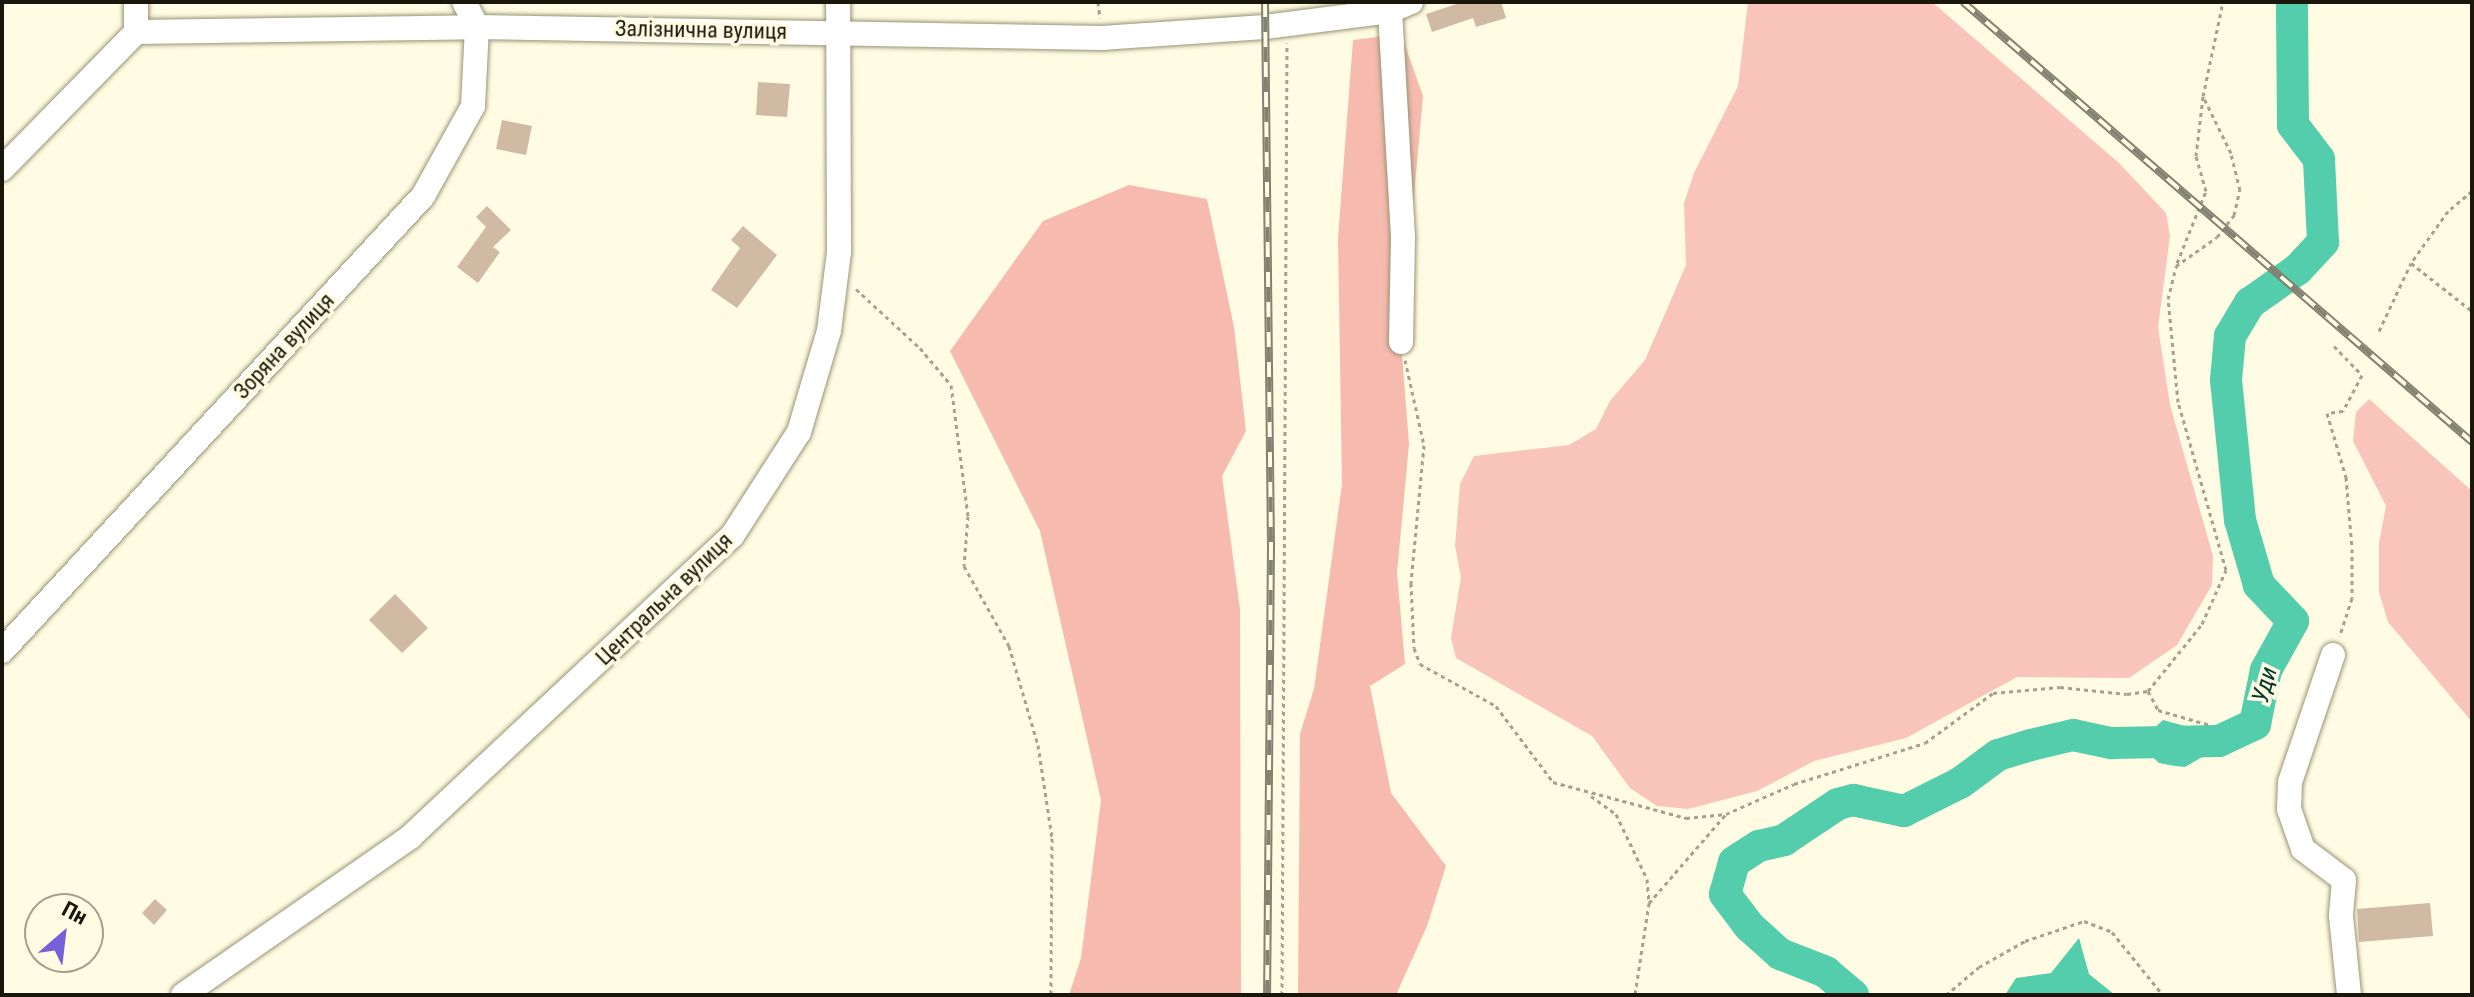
<!DOCTYPE html>
<html>
<head>
<meta charset="utf-8">
<style>
  body { margin:0 }
  #map { position:relative; width:2474px; height:997px; overflow:hidden; background:#fffce3; font-family:"Roboto Condensed",sans-serif }
  div>[style] { position:absolute }
  .green>* { inset:0; background:#f9c4b9 }
  .forest>* { inset:0; background:#f6baae }
  .water>* { inset:0; background:#53cdac }
  .river>* { height:32px; margin:-16px; padding:0 16px; transform-origin:16px; border-radius:16px; background:#53cdac }
  .building>* { inset:0; background:#d1baa3 }
  .path>* { height:3px; margin-top:-1.5px; transform-origin:0; background:repeating-linear-gradient(90deg,#a4a28e 0 4px,transparent 0 8px) }
  .roads { filter:drop-shadow(0 0 2px #979476) drop-shadow(0 0 2px #979476) }
  .minor>* { height:24px; margin:-12px; padding:0 12px; transform-origin:12px; border-radius:12px; background:#fff }
  .rail>* { height:8px; margin-top:-4px; transform-origin:0; background:repeating-linear-gradient(90deg,#fffce3 0 15px,#83816f 0 30px); box-sizing:border-box; border-block:2px solid #83816f }
  span { translate:-50% -50%; white-space:nowrap; text-align:center; line-height:1.15; -webkit-text-stroke:7px #fffce3; paint-order:stroke }
  .street-label { font-size:22px; color:#19170c }
  .water-label { font-size:24px; color:#00372a; font-style:italic }
  .frame { position:absolute; inset:0; border:4px solid #19170c; pointer-events:none }
  .north { position:absolute; left:24px; top:893px; width:80px; height:80px; box-sizing:border-box; background:#fffce3; border:2px solid #a3a08d; border-radius:50%; rotate:28deg; font-size:22px; font-weight:700; line-height:32px; text-align:center; color:#19170c }
  .north::after { content:''; display:block; margin:auto; width:28px; height:36px; background:#7560da; clip-path:polygon(50% 0,100% 100%,50% 72%,0 100%) }
</style>
</head>
<body>
<div id="map">
  <div class="green">
    <div style="clip-path:polygon(1748px 2px,1932px 2px,2119px 163px,2166px 213px,2170px 236px,2158px 327px,2170px 405px,2213px 556px,2212px 585px,2177px 645px,2129px 678px,2017px 677px,1906px 738px,1814px 761px,1757px 791px,1688px 809px,1657px 806px,1630px 788px,1592px 736px,1456px 658px,1451px 638px,1461px 577px,1455px 546px,1460px 484px,1474px 456px,1569px 445px,1596px 429px,1610px 401px,1645px 360px,1686px 265px,1684px 203px,1694px 173px,1738px 86px)"></div>
    <div style="clip-path:polygon(2369px 399px,2472px 491px,2472px 722px,2388px 622px,2379px 592px,2379px 543px,2386px 506px,2353px 441px,2356px 412px)"></div>
  </div>
  <div class="forest">
    <div style="clip-path:polygon(1401px 34px,1423px 96px,1401px 342px,1409px 444px,1397px 573px,1405px 664px,1370px 686px,1391px 793px,1446px 866px,1427px 926px,1396px 995px,1298px 995px,1300px 734px,1314px 689px,1342px 484px,1338px 238px,1353px 40px)"></div>
    <div style="clip-path:polygon(1129px 185px,1207px 199px,1234px 327px,1246px 431px,1222px 476px,1240px 609px,1241px 995px,1069px 995px,1081px 958px,1101px 800px,1040px 531px,950px 351px,1043px 221px)"></div>
  </div>
  <div class="water">
    <div style="clip-path:polygon(2163px 720px,2199px 730px,2238px 736px,2185px 767px,2175px 766px,2159px 763px,2138px 743px)"></div>
    <div style="clip-path:polygon(2079px 938px,2089px 974px,2115px 995px,2005px 995px,2016px 978px,2051px 973px)"></div>
  </div>
  <div class="river">
    <div style="left:1853px;top:995px;width:35px;rotate:-140deg"></div>
    <div style="left:1826px;top:972px;width:49px;rotate:-158.6deg"></div>
    <div style="left:1780px;top:954px;width:42px;rotate:-137.9deg"></div>
    <div style="left:1749px;top:926px;width:40px;rotate:-127deg"></div>
    <div style="left:1725px;top:894px;width:33px;rotate:-74deg"></div>
    <div style="left:1734px;top:862px;width:30px;rotate:-33deg"></div>
    <div style="left:1759px;top:846px;width:26px;rotate:-13deg"></div>
    <div style="left:1784px;top:840px;width:65px;rotate:-33.7deg"></div>
    <div style="left:1838px;top:804px;width:16px;rotate:-15deg"></div>
    <div style="left:1853px;top:800px;width:52px;rotate:12.2deg"></div>
    <div style="left:1904px;top:811px;width:63px;rotate:-26.6deg"></div>
    <div style="left:1960px;top:783px;width:47px;rotate:-36.4deg"></div>
    <div style="left:1998px;top:755px;width:34px;rotate:-17deg"></div>
    <div style="left:2031px;top:745px;width:43px;rotate:-13.4deg"></div>
    <div style="left:2073px;top:735px;width:40px;rotate:12deg"></div>
    <div style="left:2112px;top:743px;width:107px;rotate:-1.1deg"></div>
    <div style="left:2219px;top:741px;width:40px;rotate:-25deg"></div>
    <div style="left:2255px;top:724px;width:55px;rotate:-78.5deg"></div>
    <div style="left:2266px;top:670px;width:56px;rotate:-61.1deg"></div>
    <div style="left:2293px;top:621px;width:50px;rotate:-133.4deg"></div>
    <div style="left:2259px;top:585px;width:68px;rotate:-106.3deg"></div>
    <div style="left:2240px;top:520px;width:141px;rotate:-95.7deg"></div>
    <div style="left:2226px;top:380px;width:44px;rotate:-84.8deg"></div>
    <div style="left:2230px;top:336px;width:39px;rotate:-59deg"></div>
    <div style="left:2250px;top:303px;width:59px;rotate:-35.3deg"></div>
    <div style="left:2298px;top:269px;width:37px;rotate:-47deg"></div>
    <div style="left:2323px;top:242px;width:83px;rotate:-92.8deg"></div>
    <div style="left:2319px;top:159px;width:43px;rotate:-127.4deg"></div>
    <div style="left:2293px;top:125px;width:123px;rotate:-90.5deg"></div>
  </div>
  <div class="building">
    <div style="clip-path:polygon(1463px 2px,1501px 2px,1506px 18px,1476px 27px,1473px 18px,1432px 32px,1426px 14px)"></div>
    <div style="clip-path:polygon(758px 82px,790px 84px,787px 117px,756px 115px)"></div>
    <div style="clip-path:polygon(502px 120px,532px 126px,526px 155px,496px 149px)"></div>
    <div style="clip-path:polygon(487px 206px,511px 230px,493px 247px,500px 252px,478px 283px,457px 267px,486px 227px,476px 217px)"></div>
    <div style="clip-path:polygon(743px 226px,777px 255px,737px 308px,711px 290px,740px 248px,731px 240px)"></div>
    <div style="clip-path:polygon(395px 594px,428px 628px,402px 653px,369px 620px)"></div>
    <div style="clip-path:polygon(155px 899px,167px 910px,154px 925px,142px 913px)"></div>
    <div style="clip-path:polygon(2430px 903px,2433px 936px,2359px 942px,2357px 909px)"></div>
  </div>
  <div class="path">
    <div style="left:1098px;top:2px;width:16px;rotate:83deg"></div>
    <div style="left:2472px;top:191px;width:31px;rotate:140deg"></div>
    <div style="left:2448px;top:211px;width:64px;rotate:125.4deg"></div>
    <div style="left:2411px;top:263px;width:78px;rotate:38.2deg"></div>
    <div style="left:2177px;top:263px;width:78px;rotate:-68.1deg"></div>
    <div style="left:2206px;top:191px;width:36px;rotate:-106deg"></div>
    <div style="left:2196px;top:156px;width:60px;rotate:-83.3deg"></div>
    <div style="left:856px;top:289px;width:87px;rotate:42.7deg"></div>
    <div style="left:920px;top:348px;width:48px;rotate:50deg"></div>
    <div style="left:951px;top:385px;width:132px;rotate:82.6deg"></div>
    <div style="left:968px;top:516px;width:50px;rotate:94.6deg"></div>
    <div style="left:964px;top:566px;width:92px;rotate:60.6deg"></div>
    <div style="left:1009px;top:646px;width:103px;rotate:73.7deg"></div>
    <div style="left:1038px;top:745px;width:94px;rotate:81.4deg"></div>
    <div style="left:1052px;top:838px;width:157px;rotate:90.4deg"></div>
    <div style="left:2379px;top:331px;width:75px;rotate:-64.8deg"></div>
    <div style="left:2334px;top:346px;width:40px;rotate:46deg"></div>
    <div style="left:2362px;top:375px;width:41px;rotate:117.8deg"></div>
    <div style="left:2343px;top:411px;width:16px;rotate:173deg"></div>
    <div style="left:2327px;top:413px;width:67px;rotate:73.5deg"></div>
    <div style="left:2346px;top:477px;width:72px;rotate:85.2deg"></div>
    <div style="left:2352px;top:549px;width:49px;rotate:90deg"></div>
    <div style="left:2352px;top:598px;width:40px;rotate:108deg"></div>
    <div style="left:1405px;top:360px;width:87px;rotate:77.4deg"></div>
    <div style="left:1424px;top:445px;width:139px;rotate:95.4deg"></div>
    <div style="left:1411px;top:583px;width:65px;rotate:87.4deg"></div>
    <div style="left:1414px;top:648px;width:17px;rotate:69deg"></div>
    <div style="left:1420px;top:664px;width:87px;rotate:28.9deg"></div>
    <div style="left:1496px;top:706px;width:95px;rotate:53.1deg"></div>
    <div style="left:1553px;top:782px;width:138px;rotate:15.1deg"></div>
    <div style="left:1686px;top:818px;width:40px;rotate:-5.7deg"></div>
    <div style="left:2148px;top:691px;width:21px;rotate:62deg"></div>
    <div style="left:2158px;top:710px;width:54px;rotate:16.1deg"></div>
    <div style="left:1591px;top:796px;width:31px;rotate:36deg"></div>
    <div style="left:1616px;top:814px;width:72px;rotate:64.5deg"></div>
    <div style="left:1647px;top:879px;width:24px;rotate:85deg"></div>
    <div style="left:1649px;top:903px;width:93px;rotate:98.7deg"></div>
    <div style="left:1649px;top:903px;width:118px;rotate:-49.1deg"></div>
    <div style="left:1726px;top:814px;width:74px;rotate:-23.8deg"></div>
    <div style="left:1794px;top:784px;width:137px;rotate:-17.4deg"></div>
    <div style="left:1925px;top:743px;width:84px;rotate:-36.3deg"></div>
    <div style="left:1993px;top:693px;width:67px;rotate:-5.1deg"></div>
    <div style="left:2060px;top:687px;width:67px;rotate:6deg"></div>
    <div style="left:2127px;top:694px;width:21px;rotate:-8deg"></div>
    <div style="left:2148px;top:691px;width:86px;rotate:-51.1deg"></div>
    <div style="left:2202px;top:624px;width:59px;rotate:-66deg"></div>
    <div style="left:2226px;top:570px;width:175px;rotate:-105.9deg"></div>
    <div style="left:2178px;top:402px;width:103px;rotate:-95.5deg"></div>
    <div style="left:2168px;top:299px;width:34px;rotate:-76deg"></div>
    <div style="left:2176px;top:266px;width:50px;rotate:-35.3deg"></div>
    <div style="left:2217px;top:237px;width:28px;rotate:-52deg"></div>
    <div style="left:2234px;top:215px;width:26px;rotate:-77deg"></div>
    <div style="left:2240px;top:190px;width:38px;rotate:-104deg"></div>
    <div style="left:2231px;top:153px;width:64px;rotate:-116.2deg"></div>
    <div style="left:2203px;top:96px;width:96px;rotate:-78deg"></div>
    <div style="left:1282px;top:995px;width:952px;rotate:-89.7deg"></div>
    <div style="left:1946px;top:995px;width:43px;rotate:-40.3deg"></div>
    <div style="left:1979px;top:967px;width:53px;rotate:-29.5deg"></div>
    <div style="left:2025px;top:941px;width:62px;rotate:-18.7deg"></div>
    <div style="left:2084px;top:921px;width:30px;rotate:21deg"></div>
    <div style="left:2112px;top:932px;width:81px;rotate:51deg"></div>
  </div>
  <div class="roads">
    <div class="minor">
      <div style="left:1390px;top:11px;width:227px;rotate:86.7deg"></div>
      <div style="left:1403px;top:238px;width:104px;rotate:91.1deg"></div>
      <div style="left:136px;top:32px;width:341px;rotate:-0.8deg"></div>
      <div style="left:477px;top:27px;width:625px;rotate:1.01deg"></div>
      <div style="left:1102px;top:38px;width:163px;rotate:-3.9deg"></div>
      <div style="left:1265px;top:27px;width:126px;rotate:-7.3deg"></div>
      <div style="left:1390px;top:11px;width:23px;rotate:-23deg"></div>
      <div style="left:2px;top:169px;width:192px;rotate:-45.6deg"></div>
      <div style="left:136px;top:32px;width:30px;rotate:-90deg"></div>
      <div style="left:2px;top:651px;width:620px;rotate:-47.22deg"></div>
      <div style="left:423px;top:196px;width:103px;rotate:-60.9deg"></div>
      <div style="left:473px;top:106px;width:79px;rotate:-87.1deg"></div>
      <div style="left:477px;top:27px;width:28px;rotate:-117deg"></div>
      <div style="left:2333px;top:655px;width:134px;rotate:108.7deg"></div>
      <div style="left:2290px;top:782px;width:27px;rotate:92deg"></div>
      <div style="left:2289px;top:809px;width:42px;rotate:70.7deg"></div>
      <div style="left:2303px;top:849px;width:51px;rotate:37.1deg"></div>
      <div style="left:2344px;top:880px;width:36px;rotate:95deg"></div>
      <div style="left:2341px;top:916px;width:79px;rotate:84.2deg"></div>
      <div style="left:183px;top:995px;width:277px;rotate:-34.8deg"></div>
      <div style="left:410px;top:837px;width:441px;rotate:-43.1deg"></div>
      <div style="left:732px;top:536px;width:124px;rotate:-57.2deg"></div>
      <div style="left:799px;top:432px;width:105px;rotate:-73.5deg"></div>
      <div style="left:829px;top:331px;width:80px;rotate:-82.8deg"></div>
      <div style="left:839px;top:252px;width:250px;rotate:-90.2deg"></div>
    </div>
  </div>
  <div class="rail">
    <div style="left:1265px;top:2px;width:543px;rotate:89.37deg"></div>
    <div style="left:1271px;top:545px;width:450px;rotate:90.5deg"></div>
    <div style="left:1963px;top:2px;width:673px;rotate:40.84deg"></div>
  </div>
  <div class="street-label">
    <span style="left:701px;top:30px;rotate:1deg">Залізнична вулиця</span>
    <span style="left:284px;top:346px;rotate:-47deg">Зоряна вулиця</span>
    <span style="left:664px;top:599px;rotate:-44deg">Центральна вулиця</span>
  </div>
  <div class="water-label">
    <span style="left:2265px;top:685px;rotate:-74deg">Уди</span>
  </div>
  <div class="frame"></div>
  <div class="north">Пн</div>
</div>
</body>
</html>
